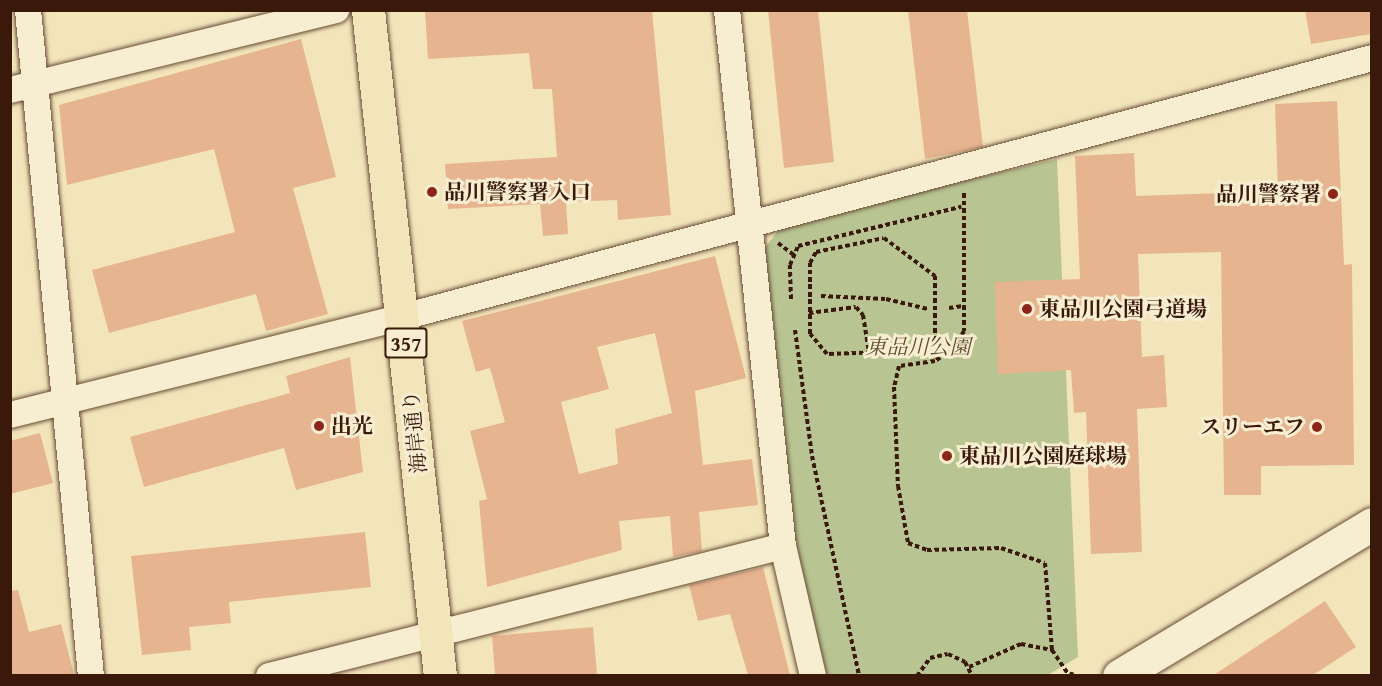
<!DOCTYPE html>
<html>
<head>
<meta charset="utf-8">
<style>
  body { margin:0 }
  #map { position:relative; width:1382px; height:686px; overflow:hidden; background:#f3e5ba; font-family:"Gentium Book Plus","Noto Serif JP",serif }
  div>[style] { position:absolute }
  .green>* { inset:0; background:#b8c592 }
  .building>* { inset:0; background:#e7b490 }
  .path>* { height:4px; margin-top:-2px; transform-origin:0; background:repeating-linear-gradient(90deg,#3a180a 0 4.5px,transparent 0 7.5px) }
  .roads { filter:drop-shadow(0 0 2px #684b36) drop-shadow(0 0 2px #684b36) }
  .street>* { height:26px; margin:-13px; padding:0 13px; transform-origin:13px; border-radius:13px; background:#f7eed2 }
  .secondary>* { height:33px; margin:-16.5px; padding:0 16.5px; transform-origin:16.5px; border-radius:16.5px; background:#f7eed2 }
  .highway>* { height:33px; margin:-16.5px; padding:0 16.5px; transform-origin:16.5px; border-radius:16.5px; background:#f3e5ba }
  .dots>* { width:16px; height:16px; translate:-50% -50%; box-sizing:border-box; border:3px solid #f7eed2; border-radius:50% }
  span { translate:-50% -50%; white-space:nowrap; text-align:center; line-height:1.15; -webkit-text-stroke:6px #f7eed2; paint-order:stroke }
  .shield-label span { padding:2px 4px; background:#f7eed2; border:2px solid; border-radius:4px; -webkit-text-stroke-width:0 }
  .shield-label { font-size:20px; color:#3a180a; font-weight:700 }
  .poi-label { font-size:21px; color:#3a180a; font-weight:700 }
  .left { translate:0 -50%; text-align:left }
  .right { translate:-100% -50%; text-align:right }
  .park-label { font-size:21px; color:#604c33; font-style:italic }
  .street-label { font-size:21px; color:#3a180a }
  .frame { position:absolute; inset:0; border:12px solid #3a180a; pointer-events:none }
</style>
</head>
<body>
<div id="map">
  <div class="green">
    <div style="clip-path:polygon(1057px 159px,1078px 657px,1048px 675px,827px 675px,792px 551px,761px 253px,783px 224px)"></div>
  </div>
  <div class="building">
    <div style="clip-path:polygon(425px 10px,652px 10px,671px 215px,618px 220px,617px 200px,566px 202px,568px 234px,543px 236px,540px 204px,448px 209px,445px 164px,557px 157px,552px 89px,533px 89px,529px 53px,428px 59px)"></div>
    <div style="clip-path:polygon(768px 10px,818px 10px,834px 162px,784px 168px)"></div>
    <div style="clip-path:polygon(908px 10px,967px 10px,983px 147px,925px 159px)"></div>
    <div style="clip-path:polygon(1305px 10px,1371px 10px,1371px 34px,1311px 44px)"></div>
    <div style="clip-path:polygon(301px 39px,336px 177px,293px 188px,328px 314px,266px 331px,256px 294px,109px 333px,92px 270px,235px 232px,214px 149px,67px 185px,59px 105px)"></div>
    <div style="clip-path:polygon(1337px 101px,1344px 265px,1352px 264px,1354px 465px,1261px 466px,1261px 495px,1224px 495px,1221px 252px,1138px 254px,1142px 357px,1164px 355px,1167px 407px,1137px 409px,1142px 552px,1091px 554px,1086px 412px,1074px 413px,1071px 370px,998px 374px,995px 282px,1080px 279px,1075px 156px,1134px 153px,1136px 196px,1278px 191px,1275px 104px)"></div>
    <div style="clip-path:polygon(evenodd,715px 256px,746px 378px,695px 391px,703px 465px,752px 459px,758px 505px,699px 512px,702px 551px,673px 557px,670px 516px,619px 521px,622px 550px,487px 587px,479px 501px,487px 499px,470px 431px,505px 422px,490px 368px,476px 372px,462px 321px,715px 256px,655px 333px,672px 413px,615px 429px,618px 464px,579px 474px,561px 402px,609px 389px,597px 347px,655px 333px)"></div>
    <div style="clip-path:polygon(350px 357px,363px 472px,296px 490px,284px 448px,144px 487px,130px 437px,290px 393px,286px 376px)"></div>
    <div style="clip-path:polygon(40px 433px,53px 483px,10px 494px,10px 441px)"></div>
    <div style="clip-path:polygon(365px 532px,371px 587px,229px 602px,231px 623px,189px 627px,191px 650px,142px 655px,131px 556px)"></div>
    <div style="clip-path:polygon(763px 567px,790px 675px,748px 675px,730px 614px,698px 621px,689px 585px)"></div>
    <div style="clip-path:polygon(18px 590px,29px 632px,61px 624px,74px 675px,10px 675px,10px 591px)"></div>
    <div style="clip-path:polygon(1325px 601px,1356px 647px,1313px 675px,1214px 675px)"></div>
    <div style="clip-path:polygon(593px 627px,597px 675px,495px 675px,492px 636px)"></div>
  </div>
  <div class="path">
    <div style="left:964px;top:193px;width:138px;rotate:90deg"></div>
    <div style="left:964px;top:331px;width:22px;rotate:120deg"></div>
    <div style="left:953px;top:350px;width:21px;rotate:149deg"></div>
    <div style="left:935px;top:361px;width:36px;rotate:172deg"></div>
    <div style="left:899px;top:366px;width:22px;rotate:103deg"></div>
    <div style="left:894px;top:387px;width:99px;rotate:87.7deg"></div>
    <div style="left:898px;top:486px;width:58px;rotate:80deg"></div>
    <div style="left:908px;top:543px;width:20px;rotate:20deg"></div>
    <div style="left:927px;top:550px;width:74px;rotate:-1.5deg"></div>
    <div style="left:1001px;top:548px;width:46px;rotate:18.8deg"></div>
    <div style="left:1045px;top:563px;width:87px;rotate:85.4deg"></div>
    <div style="left:1052px;top:650px;width:29px;rotate:56deg"></div>
    <div style="left:884px;top:238px;width:64px;rotate:36.7deg"></div>
    <div style="left:935px;top:276px;width:62px;rotate:90deg"></div>
    <div style="left:935px;top:338px;width:23px;rotate:146deg"></div>
    <div style="left:916px;top:351px;width:89px;rotate:178.1deg"></div>
    <div style="left:827px;top:354px;width:26px;rotate:-130deg"></div>
    <div style="left:810px;top:334px;width:71px;rotate:-90deg"></div>
    <div style="left:810px;top:263px;width:13px;rotate:-61deg"></div>
    <div style="left:816px;top:252px;width:69px;rotate:-11.6deg"></div>
    <div style="left:778px;top:243px;width:20px;rotate:37deg"></div>
    <div style="left:821px;top:296px;width:65px;rotate:2.6deg"></div>
    <div style="left:886px;top:299px;width:43px;rotate:13.4deg"></div>
    <div style="left:791px;top:299px;width:34px;rotate:-92deg"></div>
    <div style="left:790px;top:265px;width:21px;rotate:-67deg"></div>
    <div style="left:798px;top:246px;width:168px;rotate:-13.5deg"></div>
    <div style="left:949px;top:308px;width:14px;rotate:-8deg"></div>
    <div style="left:809px;top:313px;width:47px;rotate:-7.3deg"></div>
    <div style="left:856px;top:307px;width:11px;rotate:49deg"></div>
    <div style="left:863px;top:315px;width:38px;rotate:81deg"></div>
    <div style="left:795px;top:330px;width:127px;rotate:82.3deg"></div>
    <div style="left:812px;top:456px;width:225px;rotate:77.9deg"></div>
    <div style="left:969px;top:667px;width:57px;rotate:-23.9deg"></div>
    <div style="left:1021px;top:644px;width:32px;rotate:11deg"></div>
    <div style="left:917px;top:676px;width:22px;rotate:-54deg"></div>
    <div style="left:930px;top:658px;width:18px;rotate:-13deg"></div>
    <div style="left:948px;top:654px;width:19px;rotate:25deg"></div>
    <div style="left:965px;top:662px;width:16px;rotate:63deg"></div>
    <div style="left:1071px;top:676px;width:4px;rotate:-76deg"></div>
  </div>
  <div class="roads">
    <div class="street">
      <div style="left:28px;top:10px;width:669px;rotate:84.6deg"></div>
      <div style="left:727px;top:10px;width:539px;rotate:84.04deg"></div>
      <div style="left:783px;top:546px;width:133px;rotate:77deg"></div>
      <div style="left:10px;top:90px;width:336px;rotate:-13.8deg"></div>
      <div style="left:10px;top:415px;width:405px;rotate:-14deg"></div>
      <div style="left:403px;top:317px;width:1003px;rotate:-14.96deg"></div>
      <div style="left:269px;top:676px;width:530px;rotate:-14.19deg"></div>
    </div>
    <div class="secondary">
      <div style="left:1119px;top:676px;width:295px;rotate:-31deg"></div>
    </div>
    <div class="highway">
      <div style="left:368px;top:10px;width:670px;rotate:83.83deg"></div>
    </div>
  </div>
  <div class="dots">
    <div style="left:432px;top:192px;background:#8f2418"></div>
    <div style="left:1333px;top:194px;background:#8f2418"></div>
    <div style="left:1027px;top:309px;background:#8f2418"></div>
    <div style="left:319px;top:426px;background:#8f2418"></div>
    <div style="left:1317px;top:427px;background:#8f2418"></div>
    <div style="left:947px;top:456px;background:#8f2418"></div>
  </div>
  <div class="shield-label">
    <span style="left:406px;top:343px">357</span>
  </div>
  <div class="poi-label">
    <span class="left" style="left:444px;top:192px">品川警察署入口</span>
    <span class="right" style="left:1321px;top:194px">品川警察署</span>
    <span class="left" style="left:1039px;top:309px">東品川公園弓道場</span>
    <span class="left" style="left:331px;top:426px">出光</span>
    <span class="right" style="left:1305px;top:427px">スリーエフ</span>
    <span class="left" style="left:959px;top:456px">東品川公園庭球場</span>
  </div>
  <div class="park-label">
    <span style="left:918px;top:347px">東品川公園</span>
  </div>
  <div class="street-label">
    <span style="left:415px;top:432px;rotate:-96deg">海岸通り</span>
  </div>
  <div class="frame"></div>
</div>
</body>
</html>
